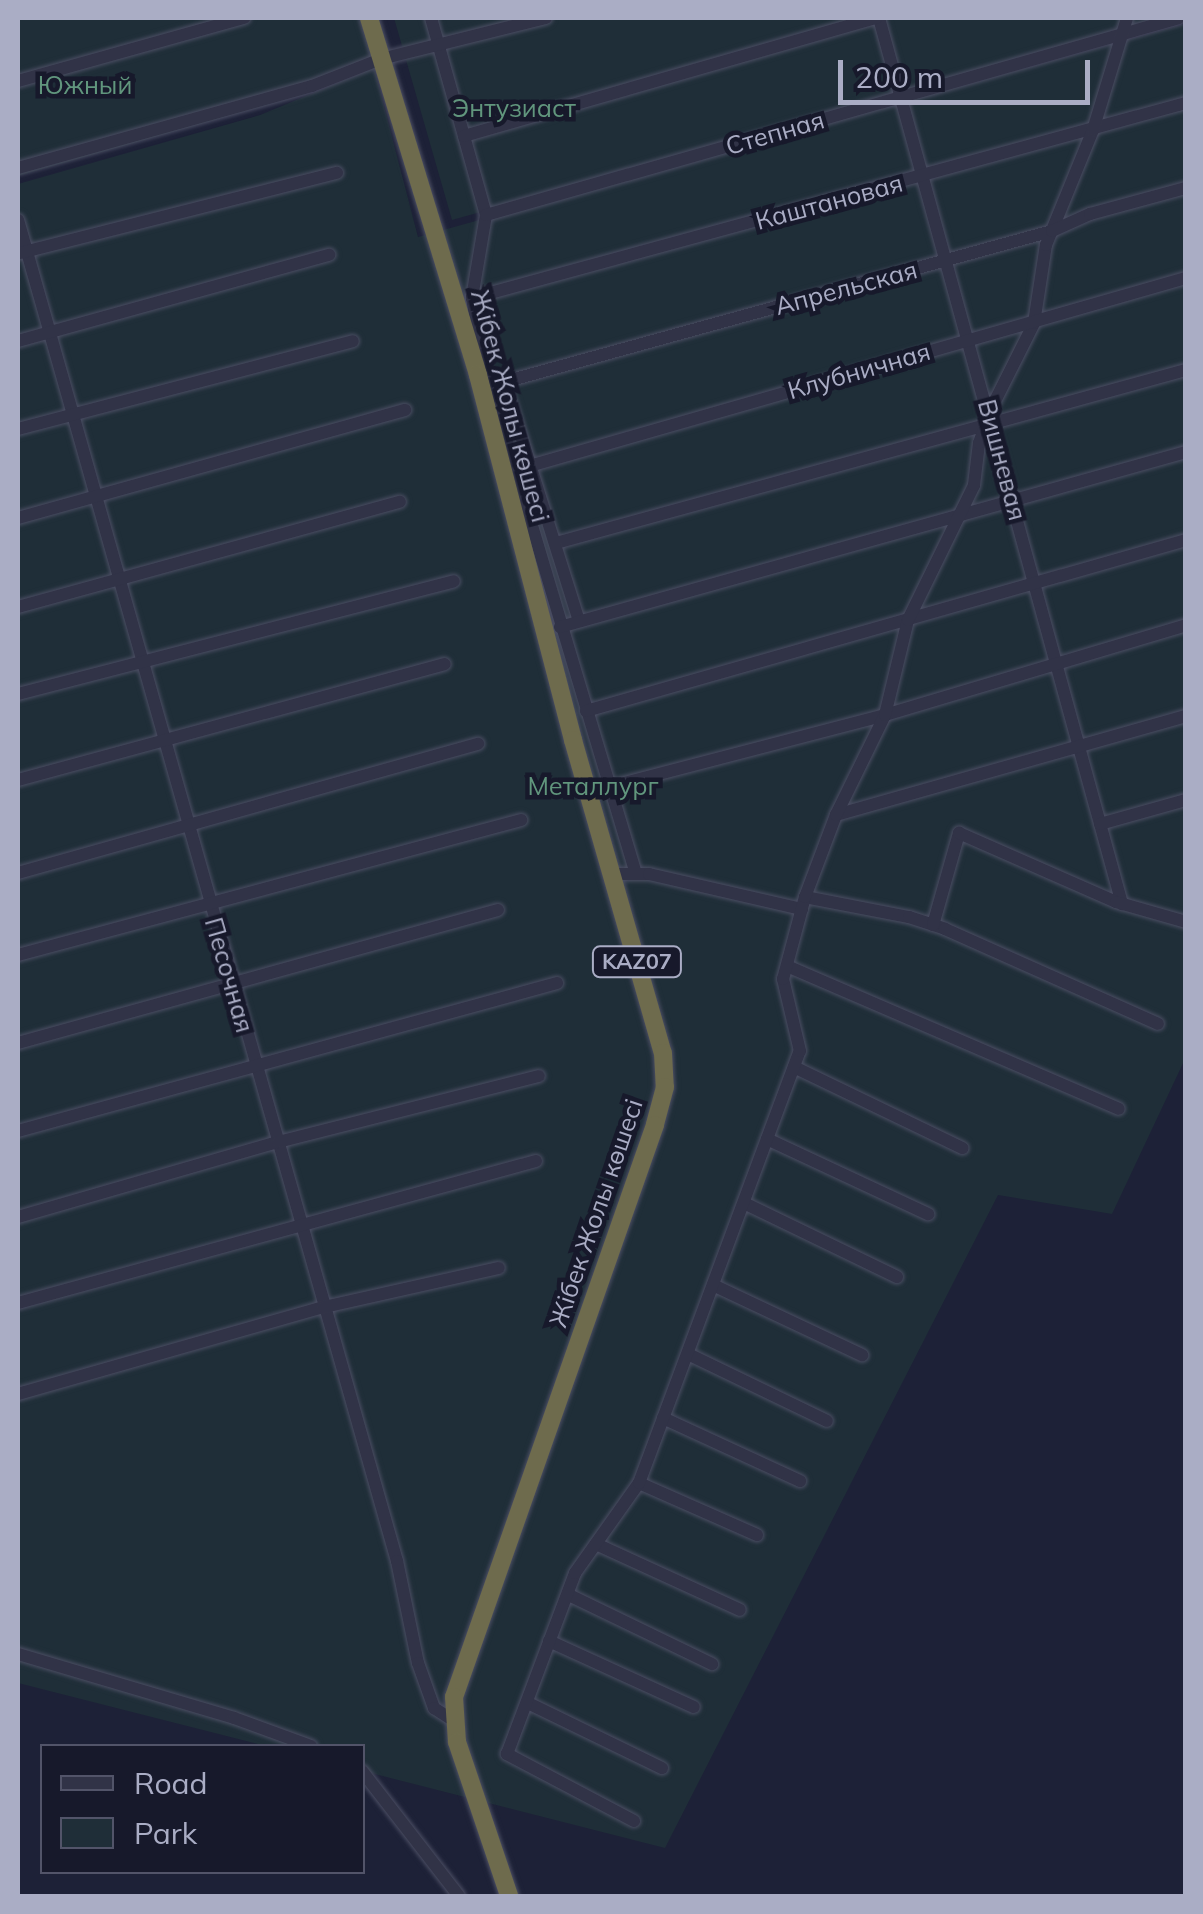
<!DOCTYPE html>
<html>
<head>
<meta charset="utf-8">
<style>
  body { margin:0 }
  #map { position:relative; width:1203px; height:1914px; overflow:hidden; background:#1d2137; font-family:Mulish,sans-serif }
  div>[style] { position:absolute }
  .green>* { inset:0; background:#1f2e38 }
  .roads { filter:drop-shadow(0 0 2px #4b4e63) drop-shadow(0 0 2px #4b4e63) }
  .minor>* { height:12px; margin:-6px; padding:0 6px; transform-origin:6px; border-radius:6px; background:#313347 }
  .highway>* { height:18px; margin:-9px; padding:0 9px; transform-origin:9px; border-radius:9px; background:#6e6b4d }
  span { translate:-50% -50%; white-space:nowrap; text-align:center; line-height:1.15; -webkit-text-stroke:9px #17192b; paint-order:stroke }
  .shield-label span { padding:2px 8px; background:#17192b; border:2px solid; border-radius:8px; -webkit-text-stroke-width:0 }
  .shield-label { font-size:22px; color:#aaadc5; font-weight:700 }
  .park-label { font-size:25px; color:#61967d }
  .street-label { font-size:25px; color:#aaadc5 }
  .frame { position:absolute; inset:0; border:20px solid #aaadc5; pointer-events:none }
  .legend { position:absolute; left:40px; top:1744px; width:325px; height:130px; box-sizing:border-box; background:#17192b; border:2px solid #525469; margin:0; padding:12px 18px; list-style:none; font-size:30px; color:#aaadc5 }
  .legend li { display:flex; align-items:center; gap:20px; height:50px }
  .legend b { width:50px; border:2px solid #525469 }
  .scale { position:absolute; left:838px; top:60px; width:252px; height:45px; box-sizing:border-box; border:5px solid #aaadc5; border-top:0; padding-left:12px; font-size:30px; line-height:35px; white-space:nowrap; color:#aaadc5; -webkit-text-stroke:8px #17192b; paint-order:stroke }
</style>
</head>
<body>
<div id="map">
  <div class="green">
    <div style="clip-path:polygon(18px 18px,360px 18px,373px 65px,284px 100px,18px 176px)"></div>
    <div style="clip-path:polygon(394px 18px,1177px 18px,452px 220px)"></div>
    <div style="clip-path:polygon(1185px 24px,1185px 1059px,1112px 1214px,998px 1195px,665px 1848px,363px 1771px,362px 1746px,266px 1746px,18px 1683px,18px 184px,260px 115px,374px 68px,418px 237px)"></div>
  </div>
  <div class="roads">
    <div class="minor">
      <div style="left:431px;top:18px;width:205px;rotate:74.4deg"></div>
      <div style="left:486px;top:215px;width:84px;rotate:99.6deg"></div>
      <div style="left:472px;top:298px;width:68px;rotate:79.8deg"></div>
      <div style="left:484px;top:365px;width:531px;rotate:73.37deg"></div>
      <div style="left:879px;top:18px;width:919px;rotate:74.66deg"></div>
      <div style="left:18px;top:81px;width:235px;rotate:-15.6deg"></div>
      <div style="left:464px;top:136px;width:429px;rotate:-16deg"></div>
      <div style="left:18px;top:168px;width:305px;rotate:-15.6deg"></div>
      <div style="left:312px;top:86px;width:74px;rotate:-21.4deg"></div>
      <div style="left:381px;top:59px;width:170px;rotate:-14deg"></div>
      <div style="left:486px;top:215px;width:720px;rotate:-15.87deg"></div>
      <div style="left:18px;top:220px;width:1394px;rotate:74.22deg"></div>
      <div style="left:397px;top:1561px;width:104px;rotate:78.4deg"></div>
      <div style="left:418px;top:1663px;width:48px;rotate:70.4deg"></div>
      <div style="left:434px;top:1708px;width:24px;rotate:33deg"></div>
      <div style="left:20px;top:253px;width:327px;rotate:-14.2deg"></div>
      <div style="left:472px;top:298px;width:740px;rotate:-15.28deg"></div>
      <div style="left:18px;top:341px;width:323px;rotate:-15.5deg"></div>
      <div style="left:989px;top:413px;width:101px;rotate:-63.4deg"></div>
      <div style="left:1034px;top:323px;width:79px;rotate:-81.3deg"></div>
      <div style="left:1046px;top:245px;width:124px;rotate:-67.8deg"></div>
      <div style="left:1093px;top:130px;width:117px;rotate:-73.1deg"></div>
      <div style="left:18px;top:429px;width:346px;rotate:-14.7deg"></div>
      <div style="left:533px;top:465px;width:679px;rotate:-15.98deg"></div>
      <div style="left:18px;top:518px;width:402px;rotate:-15.6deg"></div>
      <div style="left:556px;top:543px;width:653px;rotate:-15.36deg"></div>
      <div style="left:18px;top:607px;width:396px;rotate:-15.4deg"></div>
      <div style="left:579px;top:621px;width:250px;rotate:-107.4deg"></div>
      <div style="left:504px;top:382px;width:568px;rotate:-15.41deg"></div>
      <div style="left:1052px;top:231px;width:42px;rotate:-24.1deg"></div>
      <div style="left:1090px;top:214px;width:99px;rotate:-15.2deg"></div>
      <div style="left:560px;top:627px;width:650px;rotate:-15.62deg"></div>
      <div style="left:18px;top:694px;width:450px;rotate:-14.5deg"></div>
      <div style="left:586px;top:711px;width:624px;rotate:-15.91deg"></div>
      <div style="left:18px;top:780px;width:442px;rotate:-15.2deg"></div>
      <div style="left:609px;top:787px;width:285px;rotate:-14.6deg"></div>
      <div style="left:885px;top:715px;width:314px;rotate:-16.6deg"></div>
      <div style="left:836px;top:815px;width:364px;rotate:-15.8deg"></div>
      <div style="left:1100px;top:824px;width:89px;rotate:-15.6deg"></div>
      <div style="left:18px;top:873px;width:478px;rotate:-15.7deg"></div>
      <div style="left:611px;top:874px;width:38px"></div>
      <div style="left:649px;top:874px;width:157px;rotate:12.9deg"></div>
      <div style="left:805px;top:897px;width:106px;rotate:10.9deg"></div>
      <div style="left:909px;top:917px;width:38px;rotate:18deg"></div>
      <div style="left:945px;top:929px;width:233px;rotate:24deg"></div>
      <div style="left:933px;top:925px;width:96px;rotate:-74.2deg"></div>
      <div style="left:959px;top:833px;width:171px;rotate:23.7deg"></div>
      <div style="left:1116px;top:902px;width:73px;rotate:15.9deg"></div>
      <div style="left:18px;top:955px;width:521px;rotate:-15.02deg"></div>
      <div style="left:787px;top:966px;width:361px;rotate:23.3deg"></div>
      <div style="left:18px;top:1043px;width:498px;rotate:-15.5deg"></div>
      <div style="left:794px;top:1067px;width:187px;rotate:25.7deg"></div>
      <div style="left:18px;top:1131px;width:559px;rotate:-15.35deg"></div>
      <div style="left:767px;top:1139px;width:178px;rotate:25deg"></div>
      <div style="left:744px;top:1203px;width:170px;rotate:25.8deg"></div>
      <div style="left:18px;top:1217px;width:271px;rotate:-16.1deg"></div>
      <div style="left:278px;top:1142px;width:269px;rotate:-14.2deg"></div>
      <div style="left:713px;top:1285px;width:165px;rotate:25.2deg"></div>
      <div style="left:18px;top:1303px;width:537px;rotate:-15.33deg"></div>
      <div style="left:688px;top:1354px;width:154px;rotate:25.7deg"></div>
      <div style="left:18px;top:1394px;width:318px;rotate:-15.9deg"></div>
      <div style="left:324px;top:1307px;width:179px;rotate:-12.6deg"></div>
      <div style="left:663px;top:1418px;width:151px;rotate:24.7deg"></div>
      <div style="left:639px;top:1483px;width:129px;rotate:23.8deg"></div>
      <div style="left:596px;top:1544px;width:158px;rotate:24.6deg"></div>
      <div style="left:569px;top:1595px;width:159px;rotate:25.8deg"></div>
      <div style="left:549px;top:1641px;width:159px;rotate:24.5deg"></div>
      <div style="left:18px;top:1654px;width:225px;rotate:16.5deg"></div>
      <div style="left:234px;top:1718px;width:82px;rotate:20deg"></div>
      <div style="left:528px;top:1703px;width:149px;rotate:25.9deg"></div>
      <div style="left:362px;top:1771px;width:158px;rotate:52.2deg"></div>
      <div style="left:634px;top:1821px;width:144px;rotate:-152.2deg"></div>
      <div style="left:507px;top:1754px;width:193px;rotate:-69.4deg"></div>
      <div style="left:575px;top:1573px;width:110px;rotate:-54.6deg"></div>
      <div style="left:639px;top:1483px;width:461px;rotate:-69.6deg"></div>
      <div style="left:800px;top:1051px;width:74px;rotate:-103.3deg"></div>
      <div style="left:783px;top:979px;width:85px;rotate:-75deg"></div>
      <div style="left:805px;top:897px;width:88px;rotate:-69.3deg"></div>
      <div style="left:836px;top:815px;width:111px;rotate:-63.9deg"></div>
      <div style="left:885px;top:715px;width:98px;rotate:-76.4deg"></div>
      <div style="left:908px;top:620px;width:150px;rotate:-63.9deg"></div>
      <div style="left:974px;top:485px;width:42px;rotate:-83.2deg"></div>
      <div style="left:979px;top:443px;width:29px;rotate:-70deg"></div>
    </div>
    <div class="highway">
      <div style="left:369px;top:18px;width:373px;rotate:73deg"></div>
      <div style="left:478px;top:375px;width:377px;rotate:75.4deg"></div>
      <div style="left:573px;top:740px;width:326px;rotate:74deg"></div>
      <div style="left:663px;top:1053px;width:34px;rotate:87deg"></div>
      <div style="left:665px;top:1087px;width:39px;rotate:105deg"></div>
      <div style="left:655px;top:1125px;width:606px;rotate:109.36deg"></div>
      <div style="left:454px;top:1697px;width:45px;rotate:86.2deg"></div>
      <div style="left:457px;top:1742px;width:163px;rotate:71.3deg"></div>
    </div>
  </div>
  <div class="shield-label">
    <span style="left:637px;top:962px">KAZ07</span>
  </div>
  <div class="park-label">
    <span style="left:85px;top:85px">Южный</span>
    <span style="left:514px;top:108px">Энтузиаст</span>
    <span style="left:593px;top:786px">Металлург</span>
  </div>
  <div class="street-label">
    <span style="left:775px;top:133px;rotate:-16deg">Степная</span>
    <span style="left:829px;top:202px;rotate:-15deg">Каштановая</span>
    <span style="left:846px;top:288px;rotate:-15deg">Апрельская</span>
    <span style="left:859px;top:371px;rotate:-16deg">Клубничная</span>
    <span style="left:510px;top:406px;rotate:75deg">Жібек Жолы көшесі</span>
    <span style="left:1002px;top:460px;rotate:75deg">Вишневая</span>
    <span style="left:229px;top:975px;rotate:74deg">Песочная</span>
    <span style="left:596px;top:1213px;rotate:-71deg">Жібек Жолы көшесі</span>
  </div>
  <div class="frame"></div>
  <ul class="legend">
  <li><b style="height:12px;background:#313347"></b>Road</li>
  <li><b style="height:28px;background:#1f2e38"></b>Park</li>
  </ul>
  <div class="scale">200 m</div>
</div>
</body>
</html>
